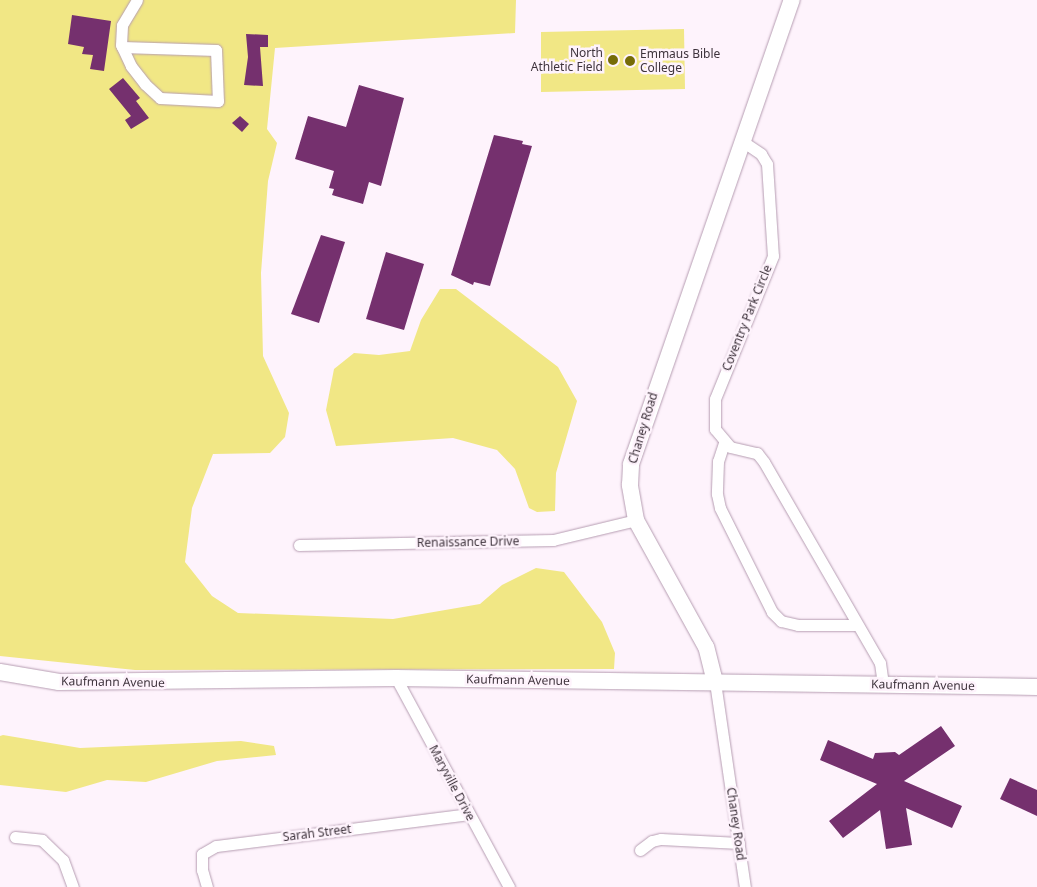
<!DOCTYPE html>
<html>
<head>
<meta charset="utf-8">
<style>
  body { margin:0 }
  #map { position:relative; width:1037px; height:887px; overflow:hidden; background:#fef3fc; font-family:"Noto Sans",sans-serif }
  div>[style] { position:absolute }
  .green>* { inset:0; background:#f1e785 }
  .building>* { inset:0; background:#75306e }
  .roads { filter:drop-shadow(0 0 1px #b69db2) drop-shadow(0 0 1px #b69db2) }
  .street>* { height:11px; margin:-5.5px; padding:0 5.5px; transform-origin:5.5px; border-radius:5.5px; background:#fff }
  .secondary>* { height:16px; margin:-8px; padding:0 8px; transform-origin:8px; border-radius:8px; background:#fff }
  .dots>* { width:14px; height:14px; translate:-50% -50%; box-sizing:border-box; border:2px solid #fef3fc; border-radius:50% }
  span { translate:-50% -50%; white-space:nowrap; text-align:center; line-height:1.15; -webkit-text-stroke:5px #fef3fc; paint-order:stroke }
  .poi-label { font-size:12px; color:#3e333c }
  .right { translate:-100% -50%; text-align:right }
  .left { translate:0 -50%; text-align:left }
  .street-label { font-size:12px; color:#3e333c }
</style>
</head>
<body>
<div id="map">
  <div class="green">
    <div style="clip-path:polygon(0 0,516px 0,515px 33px,275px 48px,267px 129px,277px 143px,268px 181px,261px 273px,263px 356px,289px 413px,285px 437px,270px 453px,213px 454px,192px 508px,185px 562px,212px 596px,238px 613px,393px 619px,480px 604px,502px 585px,536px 568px,564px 572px,602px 622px,615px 653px,614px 669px,135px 670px,0 656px)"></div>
    <div style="clip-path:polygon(684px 29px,685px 89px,541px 92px,541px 32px)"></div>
    <div style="clip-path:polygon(440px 289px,456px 289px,558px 367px,577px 401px,556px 473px,555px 511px,537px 512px,529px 508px,515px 469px,497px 450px,453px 438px,336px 446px,326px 410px,334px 369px,354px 353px,379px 355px,410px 351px,421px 320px)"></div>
    <div style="clip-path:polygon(3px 735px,80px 748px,241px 741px,274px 746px,276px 755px,217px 761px,146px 782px,107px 780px,66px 792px,0 785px,0 736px)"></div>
  </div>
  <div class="building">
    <div style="clip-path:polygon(72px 15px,111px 21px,104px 71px,90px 69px,93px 55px,82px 54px,84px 47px,68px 44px)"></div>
    <div style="clip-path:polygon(246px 34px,268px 35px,268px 47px,260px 47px,263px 86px,244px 85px,248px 57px)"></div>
    <div style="clip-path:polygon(123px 78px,140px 98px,136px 101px,149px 118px,131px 129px,125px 120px,131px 116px,109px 89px)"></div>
    <div style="clip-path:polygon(359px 85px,404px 98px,381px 186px,369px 182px,363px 204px,332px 195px,334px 189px,329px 188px,334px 171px,295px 159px,308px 116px,346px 127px)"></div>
    <div style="clip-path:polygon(240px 116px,249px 124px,242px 132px,232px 123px)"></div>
    <div style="clip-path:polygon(494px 135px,523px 141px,522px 144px,532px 146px,490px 286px,474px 282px,473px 285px,451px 275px)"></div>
    <div style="clip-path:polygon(321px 235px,345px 242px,319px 323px,291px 314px)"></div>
    <div style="clip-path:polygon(386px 252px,424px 264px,404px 330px,366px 319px)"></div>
    <div style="clip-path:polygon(941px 726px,955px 746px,904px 781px,962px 806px,952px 828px,906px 808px,912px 845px,886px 849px,880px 810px,843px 838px,829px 821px,877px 784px,820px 760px,828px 740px,873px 759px,875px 753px,895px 752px,899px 755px)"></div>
    <div style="clip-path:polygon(1010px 778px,1037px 790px,1037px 816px,1000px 799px)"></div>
  </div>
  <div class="roads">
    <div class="street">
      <div style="left:122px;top:47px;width:94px;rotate:1.8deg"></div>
      <div style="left:216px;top:50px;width:51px;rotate:87.8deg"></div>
      <div style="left:218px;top:101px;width:58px;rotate:-177deg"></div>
      <div style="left:160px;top:98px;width:21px;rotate:-137deg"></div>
      <div style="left:145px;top:84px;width:23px;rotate:-128deg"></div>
      <div style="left:131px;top:66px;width:23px;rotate:-115deg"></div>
      <div style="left:121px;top:45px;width:20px;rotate:-87deg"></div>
      <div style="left:122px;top:25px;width:29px;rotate:-59deg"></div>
      <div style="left:742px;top:141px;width:23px;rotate:34deg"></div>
      <div style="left:761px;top:154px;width:12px;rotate:59deg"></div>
      <div style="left:767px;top:164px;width:92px;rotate:86.3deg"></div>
      <div style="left:773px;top:256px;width:154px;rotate:112.1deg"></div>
      <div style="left:715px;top:399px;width:30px;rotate:90deg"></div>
      <div style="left:715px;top:429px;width:23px;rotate:50deg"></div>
      <div style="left:730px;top:447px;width:28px;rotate:13deg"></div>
      <div style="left:757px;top:453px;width:11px;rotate:52deg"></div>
      <div style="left:764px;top:462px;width:232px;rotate:60deg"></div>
      <div style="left:880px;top:663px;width:21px;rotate:82deg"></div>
      <div style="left:724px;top:443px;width:19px;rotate:108deg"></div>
      <div style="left:718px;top:461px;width:33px;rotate:92deg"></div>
      <div style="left:717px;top:494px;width:14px;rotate:78deg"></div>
      <div style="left:720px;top:508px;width:116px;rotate:63.4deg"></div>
      <div style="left:772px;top:612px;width:13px;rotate:45deg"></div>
      <div style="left:781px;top:621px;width:17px;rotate:13deg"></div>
      <div style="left:798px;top:625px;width:59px"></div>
      <div style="left:299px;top:545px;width:254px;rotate:-1.1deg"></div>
      <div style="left:553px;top:540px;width:85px;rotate:-13.5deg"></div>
      <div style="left:396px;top:678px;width:238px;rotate:61.6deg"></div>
      <div style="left:715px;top:682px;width:207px;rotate:81.7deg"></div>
      <div style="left:15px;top:837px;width:27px;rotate:6deg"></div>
      <div style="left:42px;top:840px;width:29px;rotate:44deg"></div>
      <div style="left:63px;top:860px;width:29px;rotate:70deg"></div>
      <div style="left:640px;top:850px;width:15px;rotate:-37deg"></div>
      <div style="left:652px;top:841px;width:9px;rotate:-13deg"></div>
      <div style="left:661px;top:839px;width:78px;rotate:2.9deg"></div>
      <div style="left:207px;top:887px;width:18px;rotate:-106deg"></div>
      <div style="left:202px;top:870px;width:16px;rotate:-90deg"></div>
      <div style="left:202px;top:854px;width:16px;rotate:-30deg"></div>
      <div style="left:216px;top:846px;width:254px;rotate:-7.2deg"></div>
    </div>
    <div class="secondary">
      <div style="left:0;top:672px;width:60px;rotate:9.6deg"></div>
      <div style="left:59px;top:682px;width:337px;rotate:-0.7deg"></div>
      <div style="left:396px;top:678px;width:641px;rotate:0.8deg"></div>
      <div style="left:715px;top:682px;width:36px;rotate:-104deg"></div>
      <div style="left:706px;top:647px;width:145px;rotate:-118.9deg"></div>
      <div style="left:636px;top:520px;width:36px;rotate:-100deg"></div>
      <div style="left:630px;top:485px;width:21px;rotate:-87deg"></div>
      <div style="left:631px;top:464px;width:491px;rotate:-70.9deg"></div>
    </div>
  </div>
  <div class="dots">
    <div style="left:613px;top:60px;background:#766c07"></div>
    <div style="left:630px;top:61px;background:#766c07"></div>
  </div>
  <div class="poi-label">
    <span class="right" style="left:603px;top:60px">North<br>Athletic Field</span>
    <span class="left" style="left:640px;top:61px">Emmaus Bible<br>College</span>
  </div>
  <div class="street-label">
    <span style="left:747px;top:318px;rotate:-68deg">Coventry Park Circle</span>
    <span style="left:643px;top:428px;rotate:-73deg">Chaney Road</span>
    <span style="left:468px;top:542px;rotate:-1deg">Renaissance Drive</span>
    <span style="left:518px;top:680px;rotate:1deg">Kaufmann Avenue</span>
    <span style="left:113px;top:682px;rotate:1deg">Kaufmann Avenue</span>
    <span style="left:923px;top:685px;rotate:1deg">Kaufmann Avenue</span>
    <span style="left:452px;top:783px;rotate:62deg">Maryville Drive</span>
    <span style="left:736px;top:824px;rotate:82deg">Chaney Road</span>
    <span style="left:317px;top:833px;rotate:-7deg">Sarah Street</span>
  </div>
</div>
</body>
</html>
